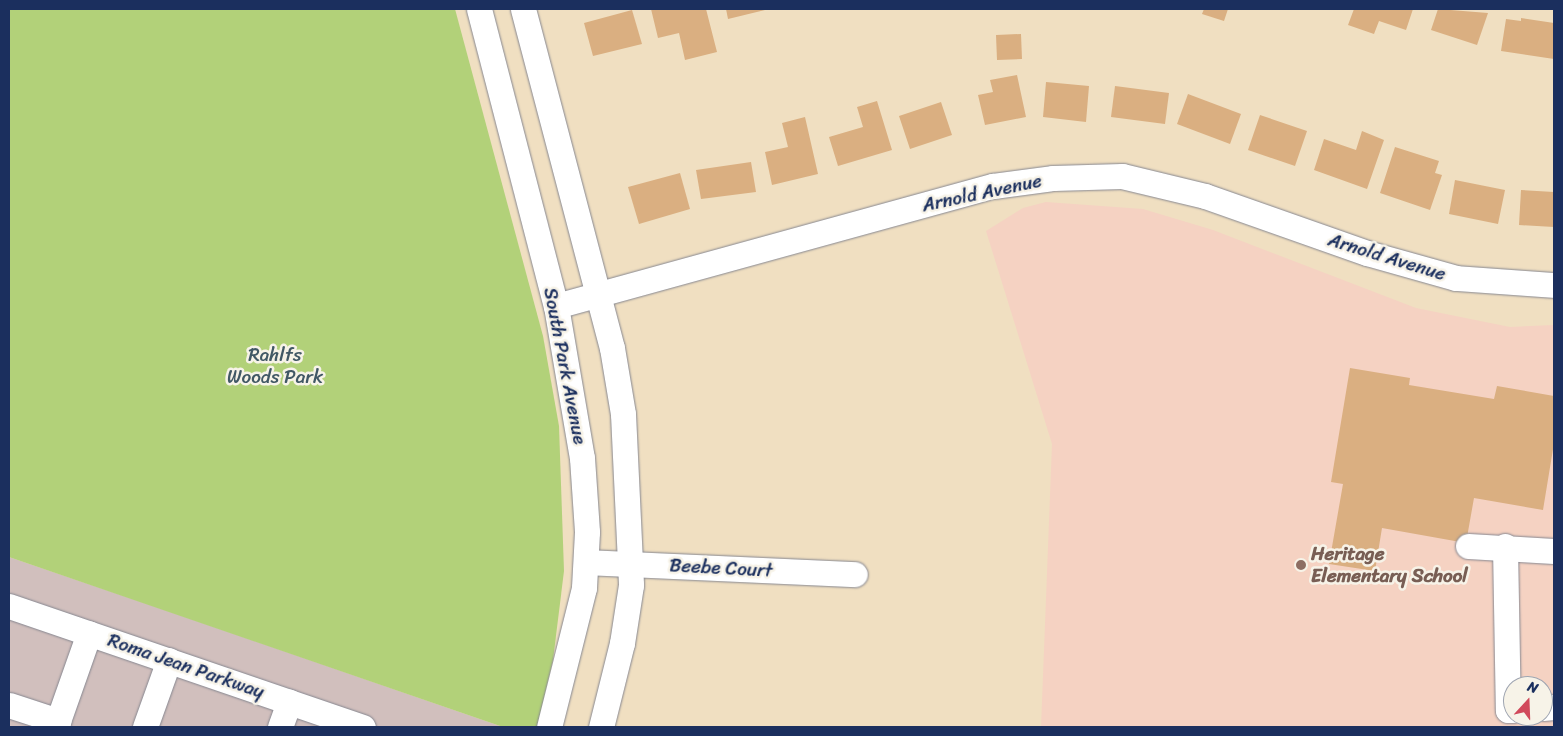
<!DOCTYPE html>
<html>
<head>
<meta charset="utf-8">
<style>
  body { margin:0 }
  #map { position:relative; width:1563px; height:736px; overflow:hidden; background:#f0dfc1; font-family:Sriracha,sans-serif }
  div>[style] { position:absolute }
  .built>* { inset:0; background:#f5d2c2 }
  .industrial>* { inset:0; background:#d1bfbd }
  .green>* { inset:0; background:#b2d179 }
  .building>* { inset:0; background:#daaf81 }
  .roads { filter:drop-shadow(0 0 1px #868790) drop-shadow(0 0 1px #868790) }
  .minor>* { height:25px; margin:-12.5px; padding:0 12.5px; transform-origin:12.5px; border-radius:12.5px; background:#fff }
  .dots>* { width:14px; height:14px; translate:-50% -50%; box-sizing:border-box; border:2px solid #f7f3e8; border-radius:50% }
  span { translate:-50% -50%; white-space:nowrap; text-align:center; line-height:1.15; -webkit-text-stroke:5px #f7f3e8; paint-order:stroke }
  .street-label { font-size:19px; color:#1b2f5e }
  .park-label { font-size:19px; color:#415865 }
  .education-label { font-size:19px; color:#785e54; font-weight:700 }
  .left { translate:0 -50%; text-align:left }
  .frame { position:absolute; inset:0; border:10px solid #1b2f5e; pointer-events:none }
  .north { position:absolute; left:1503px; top:676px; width:50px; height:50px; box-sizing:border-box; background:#f7f3e8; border:1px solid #9fa5b1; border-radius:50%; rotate:20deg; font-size:14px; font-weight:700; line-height:20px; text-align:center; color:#1b2f5e }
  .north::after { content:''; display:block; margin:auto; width:18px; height:22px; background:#d1495b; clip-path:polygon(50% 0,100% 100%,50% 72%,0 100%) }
</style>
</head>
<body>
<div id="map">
  <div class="built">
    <div style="clip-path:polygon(evenodd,1046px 202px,1143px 209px,1213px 230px,1416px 308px,1510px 327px,1554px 325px,1554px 727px,1041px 727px,1052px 444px,986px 231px,1023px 208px,1046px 202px,1513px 686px,1543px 686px,1543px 716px,1513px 716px,1513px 686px)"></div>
  </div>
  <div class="industrial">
    <div style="clip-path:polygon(9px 557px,159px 608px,503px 727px,9px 727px)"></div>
  </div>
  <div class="green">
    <div style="clip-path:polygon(9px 9px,455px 9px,543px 336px,559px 426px,564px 571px,553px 660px,537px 727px,503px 727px,9px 557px)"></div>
  </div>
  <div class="building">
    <div style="clip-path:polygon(651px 9px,706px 9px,717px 52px,685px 60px,679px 33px,658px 38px)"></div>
    <div style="clip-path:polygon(726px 9px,769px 9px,728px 19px)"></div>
    <div style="clip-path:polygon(1204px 9px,1228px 9px,1224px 21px,1202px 14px)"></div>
    <div style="clip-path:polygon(1354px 9px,1413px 9px,1406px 30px,1379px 21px,1374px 34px,1348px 25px)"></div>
    <div style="clip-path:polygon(1438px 9px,1488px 13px,1477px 45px,1431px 30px)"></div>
    <div style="clip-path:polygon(632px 10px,642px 44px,593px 56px,584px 23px)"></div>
    <div style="clip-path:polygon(1521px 18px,1554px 23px,1554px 59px,1501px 51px,1506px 19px,1521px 21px)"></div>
    <div style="clip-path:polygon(1021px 34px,1022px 59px,997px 60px,996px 35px)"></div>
    <div style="clip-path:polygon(1017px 75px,1026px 117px,985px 125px,978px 95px,993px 92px,990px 80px)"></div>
    <div style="clip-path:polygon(1046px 82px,1089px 86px,1086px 122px,1043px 117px)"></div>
    <div style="clip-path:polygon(1115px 86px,1169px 93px,1165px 124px,1111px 117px)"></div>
    <div style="clip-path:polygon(1188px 94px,1241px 114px,1230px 144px,1177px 124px)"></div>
    <div style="clip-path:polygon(877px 101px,892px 150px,838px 166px,829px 137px,863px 127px,857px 107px)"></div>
    <div style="clip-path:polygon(941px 102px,952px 135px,910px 149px,899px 116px)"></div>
    <div style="clip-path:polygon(1260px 115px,1307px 131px,1295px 166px,1248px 150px)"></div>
    <div style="clip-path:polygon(805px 117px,818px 174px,772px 185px,765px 152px,788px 147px,782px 123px)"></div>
    <div style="clip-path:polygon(1362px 131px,1384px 140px,1367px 189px,1314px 170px,1324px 139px,1356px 150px)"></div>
    <div style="clip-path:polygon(1395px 147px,1439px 161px,1435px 173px,1442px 175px,1430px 210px,1380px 193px)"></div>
    <div style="clip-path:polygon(751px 162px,756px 192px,701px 199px,696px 170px)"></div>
    <div style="clip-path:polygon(680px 173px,690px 209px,639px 224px,628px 187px)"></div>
    <div style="clip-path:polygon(1455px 180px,1505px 190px,1498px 224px,1449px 214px)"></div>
    <div style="clip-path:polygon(1521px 190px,1554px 192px,1554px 227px,1519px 225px)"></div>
    <div style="clip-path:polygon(1350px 368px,1410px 378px,1409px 385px,1494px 399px,1497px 386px,1554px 396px,1554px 443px,1543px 510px,1474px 498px,1466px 543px,1382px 528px,1375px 571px,1329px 564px,1343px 484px,1331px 482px)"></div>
  </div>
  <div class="roads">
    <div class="minor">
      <div style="left:479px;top:9px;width:307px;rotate:75.5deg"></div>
      <div style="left:556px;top:306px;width:154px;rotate:80.3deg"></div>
      <div style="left:582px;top:458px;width:74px;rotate:86.1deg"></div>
      <div style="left:587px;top:532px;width:56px;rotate:93.1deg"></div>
      <div style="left:584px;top:588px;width:143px;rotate:104.1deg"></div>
      <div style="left:523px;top:9px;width:350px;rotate:75.3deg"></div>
      <div style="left:612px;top:348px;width:67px;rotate:80.5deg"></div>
      <div style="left:623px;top:414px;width:171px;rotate:87.3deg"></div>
      <div style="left:631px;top:585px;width:59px;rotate:98.8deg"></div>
      <div style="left:622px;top:643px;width:87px;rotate:104deg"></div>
      <div style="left:556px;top:306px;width:453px;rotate:-15.4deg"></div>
      <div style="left:993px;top:186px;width:61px;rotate:-7.6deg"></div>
      <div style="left:1053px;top:178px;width:69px;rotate:-1.7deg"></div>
      <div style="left:1122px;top:176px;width:85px;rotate:13.5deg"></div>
      <div style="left:1205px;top:196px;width:172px;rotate:19.4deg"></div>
      <div style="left:1367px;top:253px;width:92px;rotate:15.7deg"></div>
      <div style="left:1456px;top:278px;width:98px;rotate:4.1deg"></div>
      <div style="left:1468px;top:546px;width:86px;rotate:3.3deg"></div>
      <div style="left:1505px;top:546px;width:164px;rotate:89deg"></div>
      <div style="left:1508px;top:710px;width:5px"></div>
      <div style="left:586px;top:562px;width:269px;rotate:2.6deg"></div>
      <div style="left:9px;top:606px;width:374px;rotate:18.9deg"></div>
      <div style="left:9px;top:705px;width:52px;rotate:18.1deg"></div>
      <div style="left:58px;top:721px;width:93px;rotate:-70.6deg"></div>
      <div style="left:1543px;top:708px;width:11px;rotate:-5deg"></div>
      <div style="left:145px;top:727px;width:71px;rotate:-70.3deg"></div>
      <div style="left:280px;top:727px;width:27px;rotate:-70deg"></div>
    </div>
  </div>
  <div class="dots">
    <div style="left:1301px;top:565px;background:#8d6e63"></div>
  </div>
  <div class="street-label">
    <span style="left:982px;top:193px;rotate:-12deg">Arnold Avenue</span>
    <span style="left:1387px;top:257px;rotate:17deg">Arnold Avenue</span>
    <span style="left:565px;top:366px;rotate:79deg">South Park Avenue</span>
    <span style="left:721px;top:568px;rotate:3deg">Beebe Court</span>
    <span style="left:186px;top:666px;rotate:19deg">Roma Jean Parkway</span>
  </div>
  <div class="park-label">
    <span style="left:275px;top:366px">Rahlfs<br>Woods Park</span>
  </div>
  <div class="education-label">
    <span class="left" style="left:1311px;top:565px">Heritage<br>Elementary School</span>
  </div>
  <div class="frame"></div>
  <div class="north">N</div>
</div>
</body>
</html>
